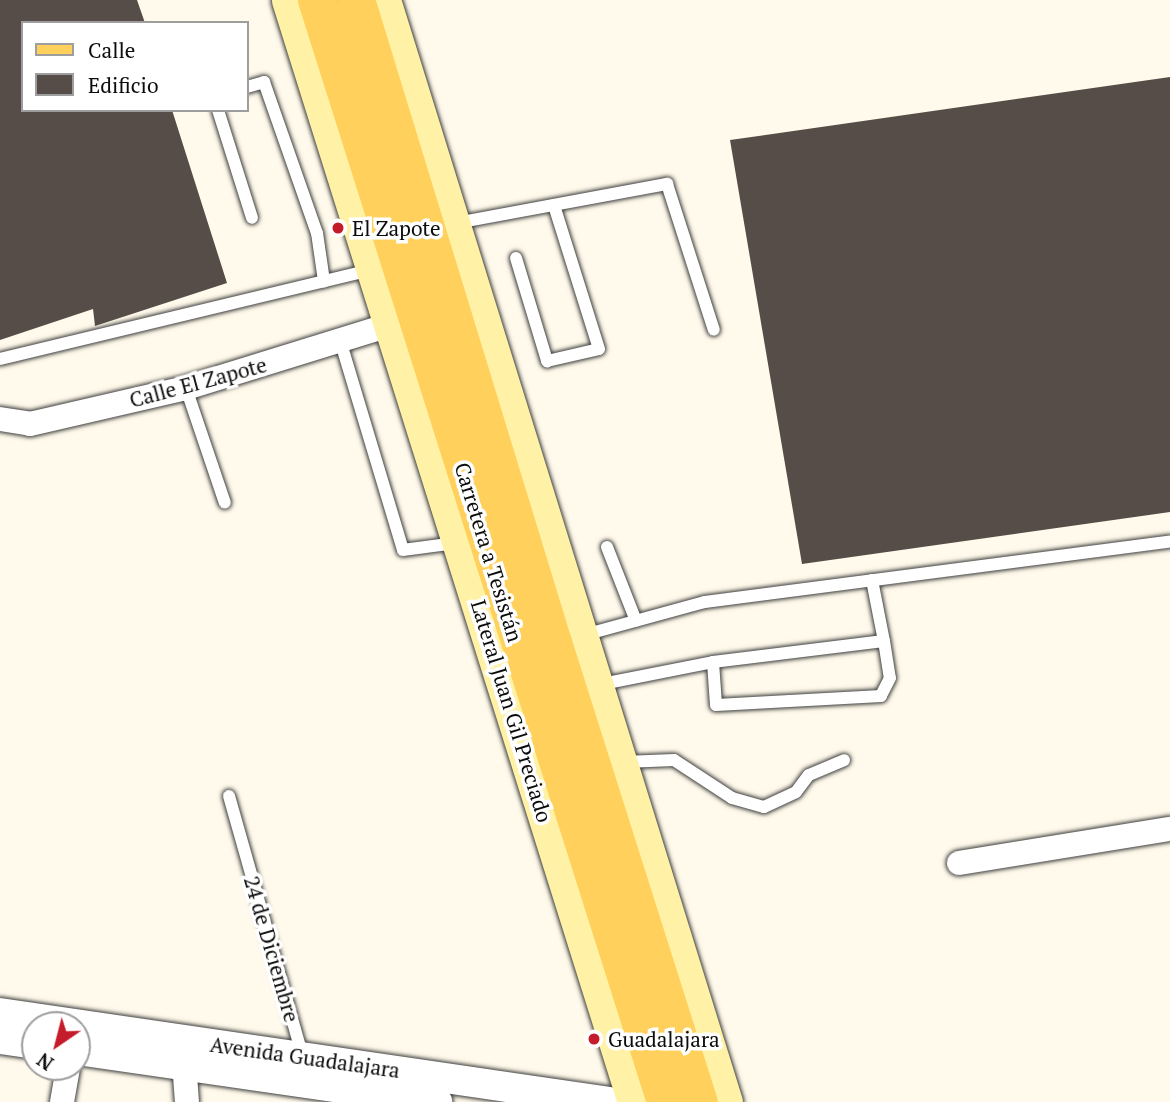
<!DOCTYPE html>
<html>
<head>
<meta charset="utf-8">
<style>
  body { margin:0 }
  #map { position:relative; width:1170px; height:1102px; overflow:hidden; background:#fffaeb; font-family:"PT Serif",serif }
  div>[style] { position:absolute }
  .building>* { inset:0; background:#564d48 }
  .roads { filter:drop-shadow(0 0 2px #3f3f3f) drop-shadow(0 0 2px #3f3f3f) }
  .service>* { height:12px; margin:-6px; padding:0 6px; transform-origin:6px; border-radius:6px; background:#fff }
  .minor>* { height:24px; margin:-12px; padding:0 12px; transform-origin:12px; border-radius:12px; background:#fff }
  .tertiary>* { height:30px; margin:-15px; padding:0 15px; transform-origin:15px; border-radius:15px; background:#fff }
  .secondary>* { height:35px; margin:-17.5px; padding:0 17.5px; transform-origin:17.5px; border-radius:17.5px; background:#fff1a6 }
  .primary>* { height:38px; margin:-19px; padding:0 19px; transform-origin:19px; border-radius:19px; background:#ffd05b }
  .dots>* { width:19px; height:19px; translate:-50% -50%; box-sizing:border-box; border:4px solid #fff; border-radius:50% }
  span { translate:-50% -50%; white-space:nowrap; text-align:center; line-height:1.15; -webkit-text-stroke:7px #fff; paint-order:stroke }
  .poi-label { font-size:21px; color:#0c0c0c }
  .left { translate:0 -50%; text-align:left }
  .street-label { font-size:21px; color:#0c0c0c }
  .legend { position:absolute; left:21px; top:21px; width:228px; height:91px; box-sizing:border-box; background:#fff; border:2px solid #9e9e9e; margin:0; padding:9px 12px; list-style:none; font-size:21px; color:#0c0c0c }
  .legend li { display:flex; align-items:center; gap:14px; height:35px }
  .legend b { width:35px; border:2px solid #9e9e9e }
  .north { position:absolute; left:21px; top:1011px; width:70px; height:70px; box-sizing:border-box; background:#fff; border:2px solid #9e9e9e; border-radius:50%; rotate:215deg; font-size:19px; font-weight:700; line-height:28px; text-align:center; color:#0c0c0c }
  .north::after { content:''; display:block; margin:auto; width:24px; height:32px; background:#c51c2b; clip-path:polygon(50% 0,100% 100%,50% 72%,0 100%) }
</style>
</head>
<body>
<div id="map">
  <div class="building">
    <div style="clip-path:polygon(0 0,137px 0,145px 23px,23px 23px,23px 110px,172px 110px,227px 283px,95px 326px,93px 309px,0 340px)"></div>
    <div style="clip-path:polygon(1170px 77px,1170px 512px,802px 564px,730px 140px)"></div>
  </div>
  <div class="roads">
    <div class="service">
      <div style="left:247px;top:87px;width:18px;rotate:-16deg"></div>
      <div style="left:264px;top:82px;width:160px;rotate:70.7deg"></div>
      <div style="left:317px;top:233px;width:49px;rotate:81.7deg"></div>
      <div style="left:218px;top:110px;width:113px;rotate:72.5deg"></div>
      <div style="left:456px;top:223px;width:215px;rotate:-10.5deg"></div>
      <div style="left:667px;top:184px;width:153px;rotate:72.2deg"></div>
      <div style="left:516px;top:258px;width:108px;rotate:73.2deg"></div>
      <div style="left:547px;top:361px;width:53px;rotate:-13deg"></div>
      <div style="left:599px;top:349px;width:151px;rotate:-107.4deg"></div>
      <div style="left:340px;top:340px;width:219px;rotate:73.3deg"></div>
      <div style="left:403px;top:550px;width:53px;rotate:-7.5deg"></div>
      <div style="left:0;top:359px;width:381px;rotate:-13.5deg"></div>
      <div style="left:186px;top:388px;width:121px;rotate:71.3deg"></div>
      <div style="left:607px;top:547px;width:79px;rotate:68.6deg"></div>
      <div style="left:872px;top:580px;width:62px;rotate:78.9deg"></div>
      <div style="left:584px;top:635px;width:125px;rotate:-15.3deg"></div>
      <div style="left:705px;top:602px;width:469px;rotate:-7.4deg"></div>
      <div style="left:597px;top:685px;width:118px;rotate:-11.2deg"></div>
      <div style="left:713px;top:662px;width:172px;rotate:-7deg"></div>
      <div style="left:884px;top:641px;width:37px;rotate:81deg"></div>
      <div style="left:890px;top:678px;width:20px;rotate:117deg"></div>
      <div style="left:881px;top:696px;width:165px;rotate:176.9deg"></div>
      <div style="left:716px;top:705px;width:43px;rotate:-94deg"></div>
      <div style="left:624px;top:762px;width:50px;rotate:-2.3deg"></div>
      <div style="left:674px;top:760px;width:69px;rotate:33.2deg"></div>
      <div style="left:732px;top:798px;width:33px;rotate:16deg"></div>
      <div style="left:764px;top:807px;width:35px;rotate:-25deg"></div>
      <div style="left:796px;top:792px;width:21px;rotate:-53deg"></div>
      <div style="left:809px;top:775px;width:38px;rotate:-23deg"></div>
      <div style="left:229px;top:796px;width:272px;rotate:74.2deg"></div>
    </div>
    <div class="minor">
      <div style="left:0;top:419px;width:30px;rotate:9deg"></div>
      <div style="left:30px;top:424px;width:160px;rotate:-13deg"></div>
      <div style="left:186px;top:388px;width:217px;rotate:-17.2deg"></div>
      <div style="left:959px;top:863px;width:214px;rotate:-9.2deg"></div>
      <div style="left:183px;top:1048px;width:54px;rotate:85.8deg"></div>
      <div style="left:62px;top:1102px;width:36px;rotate:-80deg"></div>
    </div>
    <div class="tertiary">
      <div style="left:0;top:1013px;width:615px;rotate:8.31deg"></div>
      <div style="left:0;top:1039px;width:35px;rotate:8deg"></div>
      <div style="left:77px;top:1050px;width:364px;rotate:8.2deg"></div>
    </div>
    <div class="secondary">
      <div style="left:289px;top:0;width:1155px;rotate:72.57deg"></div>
      <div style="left:383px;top:0;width:1154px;rotate:72.76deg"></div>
    </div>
    <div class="primary">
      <div style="left:317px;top:0;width:1156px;rotate:72.43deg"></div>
      <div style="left:356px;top:0;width:673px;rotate:72.97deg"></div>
      <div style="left:553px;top:643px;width:482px;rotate:72.4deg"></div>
    </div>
  </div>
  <div class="dots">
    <div style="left:338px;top:228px;background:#c51c2b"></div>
    <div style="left:594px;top:1039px;background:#c51c2b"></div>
  </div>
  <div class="poi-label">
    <span class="left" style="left:352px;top:228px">El Zapote</span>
    <span class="left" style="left:608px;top:1039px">Guadalajara</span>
  </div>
  <div class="street-label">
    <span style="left:198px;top:382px;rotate:-15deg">Calle El Zapote</span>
    <span style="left:489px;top:552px;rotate:73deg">Carretera a Tesistán</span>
    <span style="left:512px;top:711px;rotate:73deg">Lateral Juan Gil Preciado</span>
    <span style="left:272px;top:949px;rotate:74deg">24 de Diciembre</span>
    <span style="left:305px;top:1057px;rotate:8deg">Avenida Guadalajara</span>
  </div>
  <ul class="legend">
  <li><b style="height:9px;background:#ffd05b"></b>Calle</li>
  <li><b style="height:19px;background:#564d48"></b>Edificio</li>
  </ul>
  <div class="north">N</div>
</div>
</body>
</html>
